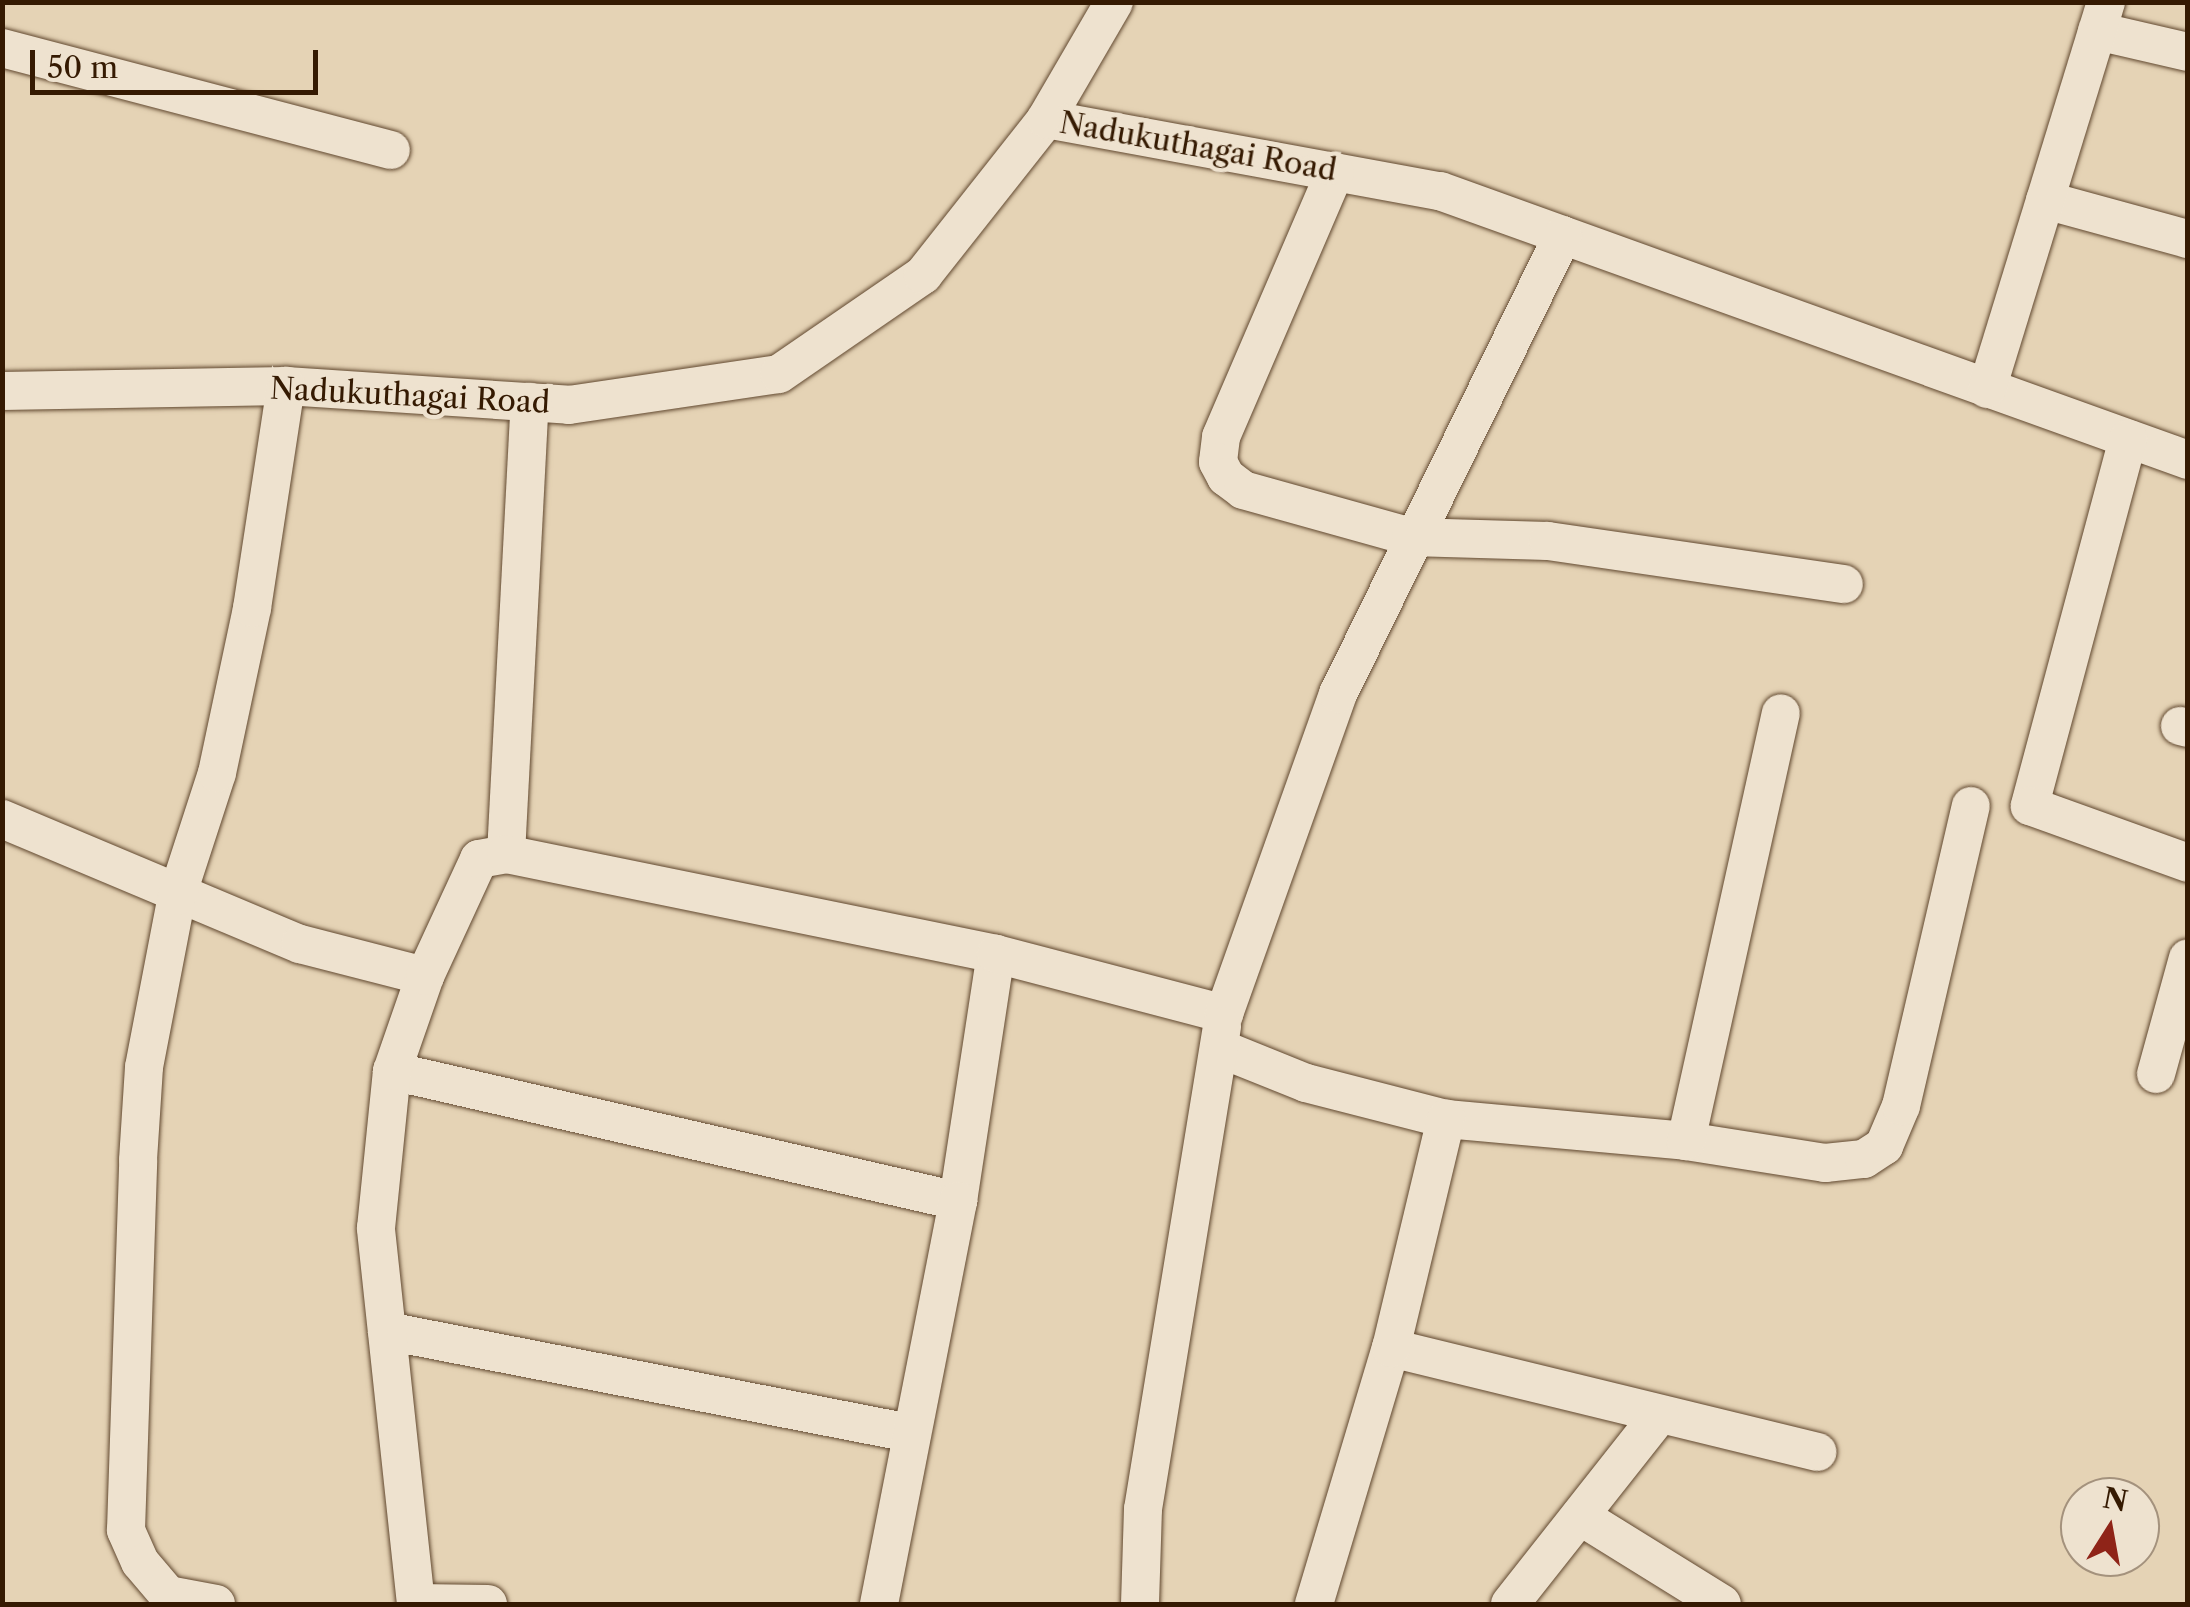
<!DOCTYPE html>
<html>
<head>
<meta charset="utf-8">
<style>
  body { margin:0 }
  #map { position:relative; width:2190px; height:1607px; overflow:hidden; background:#e5d3b5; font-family:"Libre Caslon Text",serif }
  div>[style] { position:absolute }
  .roads { filter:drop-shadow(0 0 2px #61482f) drop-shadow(0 0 2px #61482f) }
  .minor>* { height:38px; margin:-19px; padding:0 19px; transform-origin:19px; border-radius:19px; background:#eee2cf }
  span { translate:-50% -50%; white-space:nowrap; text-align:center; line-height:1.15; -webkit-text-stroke:9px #eee2cf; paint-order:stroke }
  .street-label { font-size:30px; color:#351a02 }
  .frame { position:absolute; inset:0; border:5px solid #351a02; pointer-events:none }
  .north { position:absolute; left:2060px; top:1477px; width:100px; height:100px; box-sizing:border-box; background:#eee2cf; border:2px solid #a4927d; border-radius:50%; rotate:11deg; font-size:28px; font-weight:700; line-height:40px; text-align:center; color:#351a02 }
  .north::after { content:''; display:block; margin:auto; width:35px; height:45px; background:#8f2418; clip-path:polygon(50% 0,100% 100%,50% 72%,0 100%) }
  .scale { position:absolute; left:30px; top:50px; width:288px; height:45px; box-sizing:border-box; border:5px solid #351a02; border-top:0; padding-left:12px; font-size:30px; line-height:35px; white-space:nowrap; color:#351a02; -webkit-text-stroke:8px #eee2cf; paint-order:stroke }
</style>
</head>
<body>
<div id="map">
  <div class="roads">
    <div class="minor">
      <div style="left:2097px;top:31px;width:93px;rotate:13deg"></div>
      <div style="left:2px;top:48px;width:402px;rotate:14.7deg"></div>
      <div style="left:1046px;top:119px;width:401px;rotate:10.4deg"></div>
      <div style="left:1440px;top:191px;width:795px;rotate:19.78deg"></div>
      <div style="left:1335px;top:172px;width:288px;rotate:113.3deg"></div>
      <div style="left:1221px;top:437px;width:25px;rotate:97deg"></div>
      <div style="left:1218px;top:462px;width:17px;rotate:62deg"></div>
      <div style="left:1226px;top:477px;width:21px;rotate:37deg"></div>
      <div style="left:1243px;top:490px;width:174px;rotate:15.6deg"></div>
      <div style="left:1411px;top:537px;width:137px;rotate:1.7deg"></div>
      <div style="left:1548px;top:541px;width:299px;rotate:8.3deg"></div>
      <div style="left:2045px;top:200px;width:148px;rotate:15.3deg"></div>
      <div style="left:1987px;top:389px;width:405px;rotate:-72.9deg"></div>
      <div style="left:2px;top:391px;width:284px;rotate:-1deg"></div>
      <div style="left:286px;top:386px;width:284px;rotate:3.8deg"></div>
      <div style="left:569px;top:405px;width:212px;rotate:-8.4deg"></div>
      <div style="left:779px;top:374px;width:175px;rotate:-34.5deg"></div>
      <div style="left:923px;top:275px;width:199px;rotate:-51.7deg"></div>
      <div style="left:1046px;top:119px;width:135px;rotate:-59.8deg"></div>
      <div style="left:2128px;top:439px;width:380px;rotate:105deg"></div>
      <div style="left:2030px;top:806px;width:168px;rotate:19.8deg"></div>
      <div style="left:2180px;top:726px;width:8px;rotate:14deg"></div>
      <div style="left:2px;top:819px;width:323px;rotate:22.8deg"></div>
      <div style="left:300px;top:944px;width:129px;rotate:14.4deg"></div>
      <div style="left:506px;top:854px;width:453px;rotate:-87deg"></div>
      <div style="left:1219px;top:1048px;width:94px;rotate:21.9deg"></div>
      <div style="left:1306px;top:1083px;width:145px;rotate:14.4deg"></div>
      <div style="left:1446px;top:1119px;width:241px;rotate:5.2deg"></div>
      <div style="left:1686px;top:1141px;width:141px;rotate:9deg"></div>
      <div style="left:1825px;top:1163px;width:39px;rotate:-6deg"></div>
      <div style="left:1864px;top:1159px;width:24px;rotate:-33deg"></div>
      <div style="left:1884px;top:1146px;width:43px;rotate:-67deg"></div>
      <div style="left:1901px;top:1106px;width:308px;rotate:-76.9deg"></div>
      <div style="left:392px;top:1071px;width:581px;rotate:12.94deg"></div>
      <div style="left:958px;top:1201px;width:250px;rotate:-81.3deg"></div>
      <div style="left:2156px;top:1074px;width:120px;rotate:-74.6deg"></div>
      <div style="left:1686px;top:1141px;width:438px;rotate:-77.5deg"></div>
      <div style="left:387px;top:1331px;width:533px;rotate:11.04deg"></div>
      <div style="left:1391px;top:1348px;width:439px;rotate:13.7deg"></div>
      <div style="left:1580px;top:1516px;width:167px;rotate:31.8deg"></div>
      <div style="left:416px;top:1603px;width:72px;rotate:0.8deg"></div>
      <div style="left:216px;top:1604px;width:49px;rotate:-169.4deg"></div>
      <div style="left:168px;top:1595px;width:43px;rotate:-130.3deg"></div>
      <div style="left:140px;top:1562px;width:35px;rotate:-114deg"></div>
      <div style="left:126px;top:1530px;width:370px;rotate:-88.1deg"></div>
      <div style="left:138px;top:1160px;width:93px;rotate:-86.3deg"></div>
      <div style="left:144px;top:1067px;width:174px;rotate:-79.1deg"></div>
      <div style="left:177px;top:896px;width:129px;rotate:-72deg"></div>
      <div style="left:217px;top:773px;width:169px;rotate:-78deg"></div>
      <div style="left:252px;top:608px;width:225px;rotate:-81.3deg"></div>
      <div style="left:416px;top:1604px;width:378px;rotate:-96.1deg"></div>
      <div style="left:376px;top:1228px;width:158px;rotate:-84.2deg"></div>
      <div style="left:392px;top:1071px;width:101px;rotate:-70.8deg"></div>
      <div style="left:425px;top:976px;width:129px;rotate:-65.2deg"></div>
      <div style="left:479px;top:859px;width:27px;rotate:-10deg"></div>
      <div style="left:506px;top:854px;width:500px;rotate:11.53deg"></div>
      <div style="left:996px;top:954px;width:236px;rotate:14.7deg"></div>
      <div style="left:1224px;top:1014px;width:340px;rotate:-70.4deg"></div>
      <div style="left:1338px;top:694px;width:511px;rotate:-63.89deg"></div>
      <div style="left:879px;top:1604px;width:411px;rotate:-78.9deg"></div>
      <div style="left:1140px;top:1604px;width:95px;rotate:-88.2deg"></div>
      <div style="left:1143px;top:1509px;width:489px;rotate:-80.7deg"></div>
      <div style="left:1314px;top:1604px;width:267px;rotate:-73.3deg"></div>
      <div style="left:1391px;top:1348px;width:236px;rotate:-76.5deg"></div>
      <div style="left:1510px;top:1604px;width:241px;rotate:-51.7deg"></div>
    </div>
  </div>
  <div class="street-label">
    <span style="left:1198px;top:147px;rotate:10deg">Nadukuthagai Road</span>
    <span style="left:410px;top:396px;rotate:3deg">Nadukuthagai Road</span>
  </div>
  <div class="frame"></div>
  <div class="north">N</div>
  <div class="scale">50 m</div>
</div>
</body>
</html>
